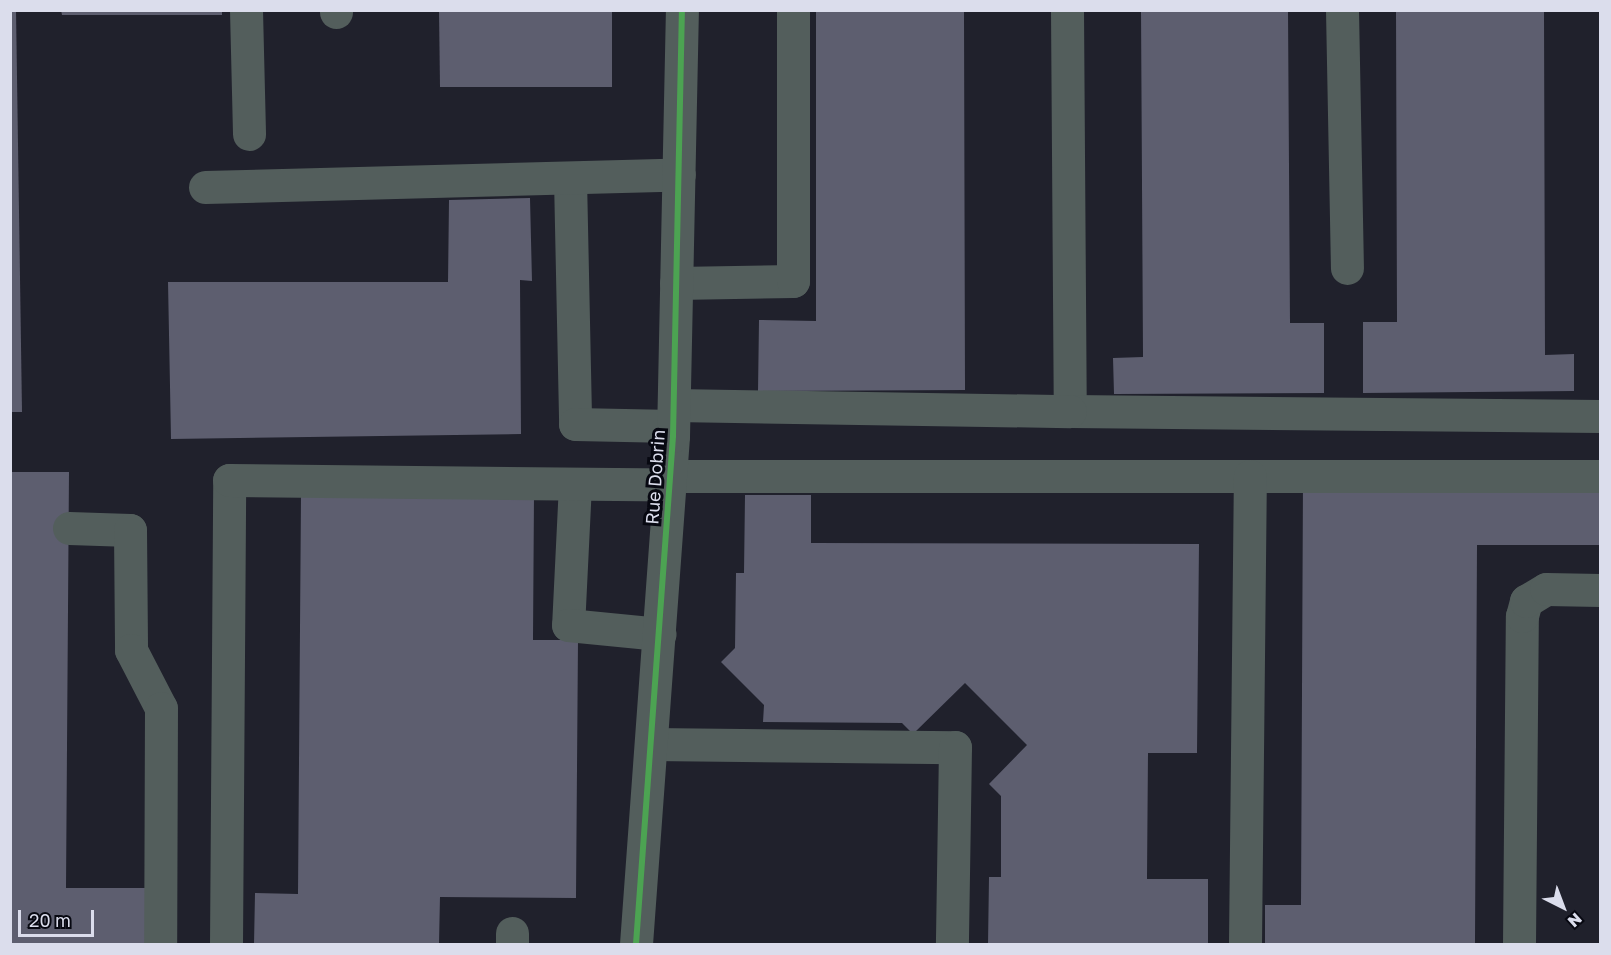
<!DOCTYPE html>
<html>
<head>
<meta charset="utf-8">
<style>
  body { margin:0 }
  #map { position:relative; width:1611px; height:955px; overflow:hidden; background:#20212c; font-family:"Golos Text",sans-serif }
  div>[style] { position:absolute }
  .building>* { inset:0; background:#5d5e6f }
  .minor>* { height:33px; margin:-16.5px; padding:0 16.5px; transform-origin:16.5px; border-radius:16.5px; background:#535e5c }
  .cycleway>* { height:6px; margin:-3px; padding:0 3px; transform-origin:3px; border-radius:3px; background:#4ca352 }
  span { translate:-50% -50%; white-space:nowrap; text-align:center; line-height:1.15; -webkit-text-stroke:6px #070811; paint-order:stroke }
  .street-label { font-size:18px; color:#dbddec }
  .frame { position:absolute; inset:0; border:12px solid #dbddec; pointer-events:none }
  .north { position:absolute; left:1533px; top:877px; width:60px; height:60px; -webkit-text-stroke:4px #070811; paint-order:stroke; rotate:138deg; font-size:16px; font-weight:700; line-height:24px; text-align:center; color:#dbddec }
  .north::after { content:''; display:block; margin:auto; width:21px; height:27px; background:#dbddec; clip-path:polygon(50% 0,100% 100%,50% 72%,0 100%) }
  .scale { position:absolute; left:18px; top:910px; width:76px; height:27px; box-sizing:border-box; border:3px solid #dbddec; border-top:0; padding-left:8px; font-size:18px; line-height:21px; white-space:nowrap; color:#dbddec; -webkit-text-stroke:4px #070811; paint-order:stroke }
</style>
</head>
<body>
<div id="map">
  <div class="building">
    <div style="clip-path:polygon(10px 10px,16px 10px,22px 412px,10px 412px)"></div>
    <div style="clip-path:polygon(61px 10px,222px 10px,222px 15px,62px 15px)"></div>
    <div style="clip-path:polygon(439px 10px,612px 10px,612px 87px,440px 87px)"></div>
    <div style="clip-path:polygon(816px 10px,964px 10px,965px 390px,758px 391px,759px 320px,816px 321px)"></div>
    <div style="clip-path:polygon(1141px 10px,1288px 10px,1290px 323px,1324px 323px,1324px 393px,1114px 394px,1113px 358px,1143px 357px)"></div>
    <div style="clip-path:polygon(1396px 10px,1544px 10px,1545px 355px,1574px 354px,1574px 391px,1363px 393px,1363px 322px,1397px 322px)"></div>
    <div style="clip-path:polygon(530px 198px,532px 281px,520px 280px,521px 434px,171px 439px,168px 282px,448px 282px,449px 200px)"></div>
    <div style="clip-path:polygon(10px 472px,69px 472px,66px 888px,146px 888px,146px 944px,10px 944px)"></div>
    <div style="clip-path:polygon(1303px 477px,1600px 477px,1600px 545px,1477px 545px,1475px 944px,1265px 944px,1265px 905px,1301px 905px)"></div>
    <div style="clip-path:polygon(301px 494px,534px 495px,533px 640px,578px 640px,576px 898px,440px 897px,439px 944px,254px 944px,255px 893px,298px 894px)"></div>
    <div style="clip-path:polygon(745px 495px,811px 495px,811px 543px,1199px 544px,1197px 753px,1148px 753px,1147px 879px,1208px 879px,1208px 944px,988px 944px,989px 877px,1001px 877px,1001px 796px,989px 784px,1027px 745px,965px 683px,913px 734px,902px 723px,763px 722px,764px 705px,721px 662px,735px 648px,736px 573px,744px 573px)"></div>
  </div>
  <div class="minor">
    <div style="left:246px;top:10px;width:124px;rotate:88.6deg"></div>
    <div style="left:336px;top:10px;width:2px;rotate:90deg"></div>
    <div style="left:1067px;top:10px;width:401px;rotate:89.6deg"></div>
    <div style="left:1070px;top:411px;width:530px;rotate:0.54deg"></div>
    <div style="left:1342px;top:10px;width:258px;rotate:88.9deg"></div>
    <div style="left:570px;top:178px;width:246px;rotate:88.8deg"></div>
    <div style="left:575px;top:424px;width:98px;rotate:1.2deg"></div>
    <div style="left:205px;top:187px;width:474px;rotate:-1.5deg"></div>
    <div style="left:676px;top:283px;width:117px;rotate:-1deg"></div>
    <div style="left:793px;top:281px;width:271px;rotate:-90deg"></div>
    <div style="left:674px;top:405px;width:396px;rotate:0.9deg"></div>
    <div style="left:671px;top:476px;width:929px"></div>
    <div style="left:575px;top:484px;width:141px;rotate:92.8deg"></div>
    <div style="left:568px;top:625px;width:92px;rotate:5.6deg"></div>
    <div style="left:69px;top:528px;width:61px;rotate:1.9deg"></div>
    <div style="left:130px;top:530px;width:120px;rotate:89.5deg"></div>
    <div style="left:131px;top:650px;width:65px;rotate:62.7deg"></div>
    <div style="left:161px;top:708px;width:236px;rotate:90.2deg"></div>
    <div style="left:652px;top:744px;width:303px;rotate:0.6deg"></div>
    <div style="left:955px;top:747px;width:197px;rotate:90.9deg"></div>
    <div style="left:226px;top:944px;width:464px;rotate:-89.6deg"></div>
    <div style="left:229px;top:480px;width:441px;rotate:0.6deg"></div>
    <div style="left:512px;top:944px;width:11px;rotate:-90deg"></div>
    <div style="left:636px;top:944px;width:509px;rotate:-85.83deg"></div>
    <div style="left:673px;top:436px;width:426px;rotate:-88.8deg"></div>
    <div style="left:1245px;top:944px;width:468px;rotate:-89.4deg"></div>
    <div style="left:1519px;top:944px;width:328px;rotate:-89.5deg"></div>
    <div style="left:1522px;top:616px;width:16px;rotate:-75deg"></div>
    <div style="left:1526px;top:601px;width:23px;rotate:-31deg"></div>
    <div style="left:1546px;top:589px;width:54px;rotate:1.1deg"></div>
  </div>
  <div class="cycleway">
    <div style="left:636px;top:944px;width:509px;rotate:-85.83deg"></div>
    <div style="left:673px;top:436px;width:426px;rotate:-88.8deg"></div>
  </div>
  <div class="street-label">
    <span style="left:655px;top:477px;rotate:-86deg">Rue Dobrin</span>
  </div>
  <div class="frame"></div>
  <div class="north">N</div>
  <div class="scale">20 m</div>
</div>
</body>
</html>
